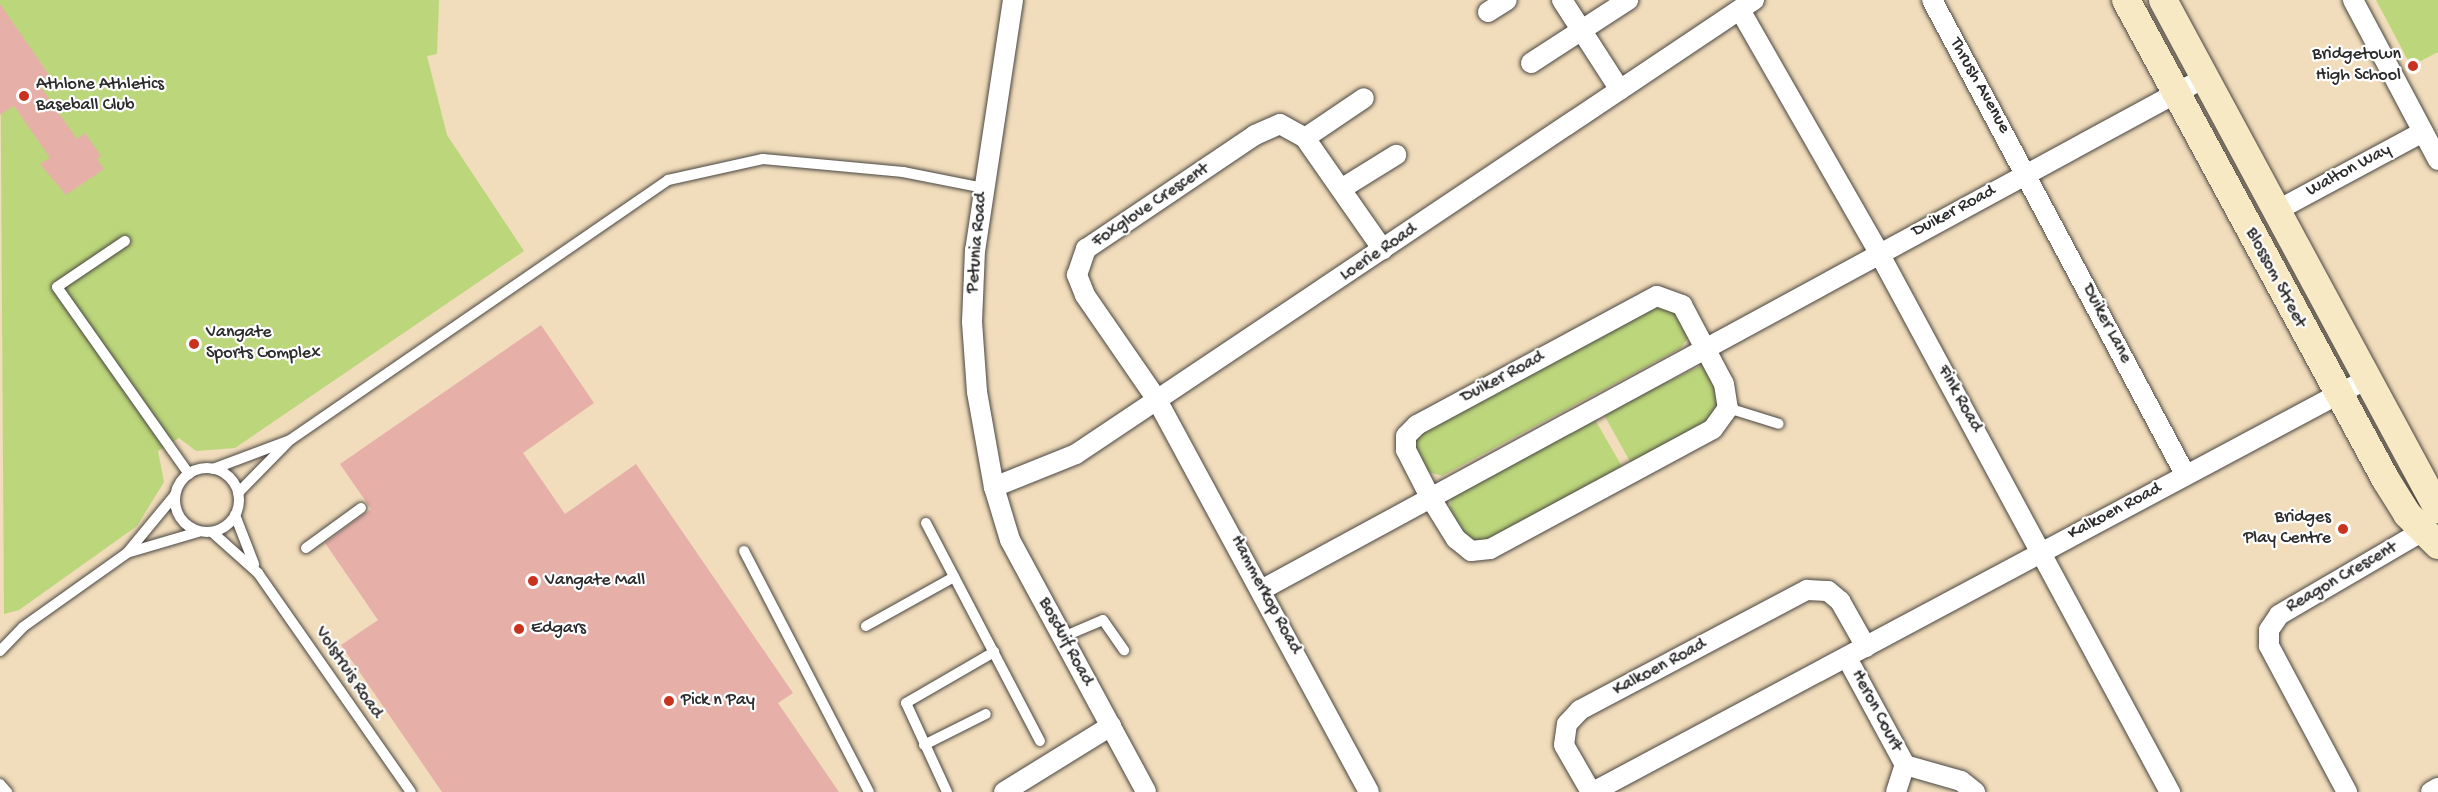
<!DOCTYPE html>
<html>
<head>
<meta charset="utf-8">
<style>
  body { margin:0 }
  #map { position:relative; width:2438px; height:792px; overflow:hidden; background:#f1dcbb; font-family:"Gochi Hand",sans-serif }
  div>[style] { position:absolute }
  .green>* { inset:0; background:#bcd67b }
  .building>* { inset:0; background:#e6b0a9 }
  .roads { filter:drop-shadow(0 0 2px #494641) drop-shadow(0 0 2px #494641) }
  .lane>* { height:10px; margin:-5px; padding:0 5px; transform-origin:5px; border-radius:5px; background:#fff }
  .lane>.ring { margin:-5px; padding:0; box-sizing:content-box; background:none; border:10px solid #fff; border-radius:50% }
  .street>* { height:20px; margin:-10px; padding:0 10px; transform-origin:10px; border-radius:10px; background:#fff }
  .secondary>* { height:28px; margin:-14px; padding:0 14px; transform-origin:14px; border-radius:14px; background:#f7e9c3 }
  .dots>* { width:16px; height:16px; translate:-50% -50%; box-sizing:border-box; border:3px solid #fff; border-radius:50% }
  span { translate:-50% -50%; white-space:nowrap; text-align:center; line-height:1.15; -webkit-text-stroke:4.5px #fff; paint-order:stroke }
  .poi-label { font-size:18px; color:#2b2b2b }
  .right { translate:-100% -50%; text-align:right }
  .left { translate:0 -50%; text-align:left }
  .street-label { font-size:18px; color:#2b2b2b }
</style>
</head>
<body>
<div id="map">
  <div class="green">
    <div style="clip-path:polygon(0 0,439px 0,437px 54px,427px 56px,447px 135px,524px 251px,235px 448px,196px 451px,179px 438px,158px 451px,164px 482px,137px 526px,19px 610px,4px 614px)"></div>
    <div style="clip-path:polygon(2376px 0,2438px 0,2438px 52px,2411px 66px)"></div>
    <div style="clip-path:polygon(1657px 303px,1673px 304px,1689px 336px,1681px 348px,1442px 476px,1426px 471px,1414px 446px,1416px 434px)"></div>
    <div style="clip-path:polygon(1703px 365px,1722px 395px,1719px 416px,1632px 465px,1603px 413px)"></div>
    <div style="clip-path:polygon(1594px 418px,1624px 470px,1481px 544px,1465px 538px,1450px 512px,1451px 497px)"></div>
  </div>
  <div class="building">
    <div style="clip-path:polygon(0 4px,52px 79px,41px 87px,77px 139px,85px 133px,101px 156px,97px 159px,104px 169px,66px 195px,40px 164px,50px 158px,14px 106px,0 115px)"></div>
    <div style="clip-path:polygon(541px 325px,594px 403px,523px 453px,565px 514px,636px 464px,793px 693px,778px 703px,839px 792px,442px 792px,341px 645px,378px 620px,325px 543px,371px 509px,340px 464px)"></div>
  </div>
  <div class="roads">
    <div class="lane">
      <div style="left:125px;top:241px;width:82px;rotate:145.9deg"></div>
      <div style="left:57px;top:287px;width:229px;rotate:54.8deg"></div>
      <div style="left:1728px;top:408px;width:53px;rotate:17.4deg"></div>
      <div class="ring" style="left:175px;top:468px;width:54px;height:54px"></div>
      <div style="left:213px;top:469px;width:82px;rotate:-20.6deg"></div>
      <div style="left:290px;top:440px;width:459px;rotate:-34.5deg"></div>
      <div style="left:668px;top:180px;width:97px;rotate:-12.5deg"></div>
      <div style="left:763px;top:159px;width:141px;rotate:5.3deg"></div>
      <div style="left:903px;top:172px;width:83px;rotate:11.2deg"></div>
      <div style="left:238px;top:493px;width:71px;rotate:-45.6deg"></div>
      <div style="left:235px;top:515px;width:53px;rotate:68.8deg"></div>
      <div style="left:926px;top:523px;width:246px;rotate:62.4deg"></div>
      <div style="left:212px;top:532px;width:62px;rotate:41.7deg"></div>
      <div style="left:258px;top:573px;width:267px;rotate:55.1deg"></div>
      <div style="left:306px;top:548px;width:68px;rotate:-36deg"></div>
      <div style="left:744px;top:551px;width:271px;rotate:62.6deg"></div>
      <div style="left:130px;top:552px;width:71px;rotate:-16.4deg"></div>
      <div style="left:866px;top:626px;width:101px;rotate:-29.1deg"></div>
      <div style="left:1063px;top:637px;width:43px;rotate:-23deg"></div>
      <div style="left:1103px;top:620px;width:37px;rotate:55deg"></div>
      <div style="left:0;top:651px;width:33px;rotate:-46deg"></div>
      <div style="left:23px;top:627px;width:128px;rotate:-35.4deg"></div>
      <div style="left:127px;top:553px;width:75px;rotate:-50.4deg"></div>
      <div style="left:924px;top:745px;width:69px;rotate:-26.6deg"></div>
      <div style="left:0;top:784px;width:11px;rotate:49deg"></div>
      <div style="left:947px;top:792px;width:98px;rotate:-114.7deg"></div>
      <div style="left:906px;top:703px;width:102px;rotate:-30.1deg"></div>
    </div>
    <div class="street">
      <div style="left:1013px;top:0;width:253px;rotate:98.6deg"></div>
      <div style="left:975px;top:250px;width:72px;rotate:92.4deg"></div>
      <div style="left:972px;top:322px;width:70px;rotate:85.9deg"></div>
      <div style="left:977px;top:392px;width:97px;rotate:79.9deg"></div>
      <div style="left:994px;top:487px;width:55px;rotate:73.2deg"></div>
      <div style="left:1010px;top:540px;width:286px;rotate:61.6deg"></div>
      <div style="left:1562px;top:0;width:107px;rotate:57.2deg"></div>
      <div style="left:1932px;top:0;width:537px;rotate:61.91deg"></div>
      <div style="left:2353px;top:0;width:181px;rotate:62deg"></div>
      <div style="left:1740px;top:10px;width:280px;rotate:60.2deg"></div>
      <div style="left:1879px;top:253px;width:613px;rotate:61.64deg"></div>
      <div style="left:1488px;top:12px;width:22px;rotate:-32deg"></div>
      <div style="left:1531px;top:63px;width:116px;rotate:-33deg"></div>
      <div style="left:1305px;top:138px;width:71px;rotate:-34.1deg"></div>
      <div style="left:1341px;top:189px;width:65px;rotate:-31.7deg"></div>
      <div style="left:2276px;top:211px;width:167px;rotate:-28.3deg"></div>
      <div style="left:1657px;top:296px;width:27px;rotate:20deg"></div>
      <div style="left:1682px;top:305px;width:89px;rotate:62deg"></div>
      <div style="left:1724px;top:384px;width:24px;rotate:81deg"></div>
      <div style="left:1728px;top:408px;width:26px;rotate:126deg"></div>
      <div style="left:1713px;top:429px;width:253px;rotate:151.7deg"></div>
      <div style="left:1490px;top:549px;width:19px;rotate:174deg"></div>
      <div style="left:1471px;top:551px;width:19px;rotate:-141deg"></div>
      <div style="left:1456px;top:539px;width:49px;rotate:-121.8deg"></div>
      <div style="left:1430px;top:497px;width:53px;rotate:-117.1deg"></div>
      <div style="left:1406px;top:450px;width:14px;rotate:-90deg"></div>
      <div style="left:1406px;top:436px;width:16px;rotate:-45deg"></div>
      <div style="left:1417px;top:425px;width:272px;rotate:-28.3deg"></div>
      <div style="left:994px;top:487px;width:88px;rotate:-21.9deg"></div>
      <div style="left:1076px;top:454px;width:816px;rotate:-33.81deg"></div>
      <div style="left:1263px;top:589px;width:1071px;rotate:-28.5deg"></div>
      <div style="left:1847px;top:658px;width:122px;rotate:61.5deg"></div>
      <div style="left:1905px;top:765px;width:58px;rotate:15.9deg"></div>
      <div style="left:1961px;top:781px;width:18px;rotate:38deg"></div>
      <div style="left:1004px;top:792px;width:126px;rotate:-31.7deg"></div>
      <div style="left:1369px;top:792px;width:444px;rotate:-118.4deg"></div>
      <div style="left:1158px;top:401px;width:129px;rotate:-124.6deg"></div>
      <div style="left:1085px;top:295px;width:22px;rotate:-112deg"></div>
      <div style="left:1077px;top:275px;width:28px;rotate:-71deg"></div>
      <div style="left:1086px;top:249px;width:204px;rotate:-34deg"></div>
      <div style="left:1255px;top:135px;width:27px;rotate:-24deg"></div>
      <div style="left:1280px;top:124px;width:29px;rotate:29deg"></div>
      <div style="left:1305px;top:138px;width:136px;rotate:55.1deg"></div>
      <div style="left:1591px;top:792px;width:54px;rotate:-119.9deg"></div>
      <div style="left:1564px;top:745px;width:21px;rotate:-82deg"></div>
      <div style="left:1567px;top:724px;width:19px;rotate:-47deg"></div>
      <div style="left:1580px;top:710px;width:257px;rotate:-27.9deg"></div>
      <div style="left:1807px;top:590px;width:21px;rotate:3deg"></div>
      <div style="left:1828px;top:591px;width:16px;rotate:40deg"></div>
      <div style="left:1840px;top:601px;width:53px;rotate:60.5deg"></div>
      <div style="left:1593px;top:792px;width:875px;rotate:-28.09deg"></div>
      <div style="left:1896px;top:792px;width:28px;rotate:-72deg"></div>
      <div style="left:2347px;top:792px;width:166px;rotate:-118.1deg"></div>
      <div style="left:2269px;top:646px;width:16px;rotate:-90deg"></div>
      <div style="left:2269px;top:630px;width:18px;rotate:-56deg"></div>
      <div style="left:2279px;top:615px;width:164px;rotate:-30.3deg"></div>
      <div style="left:2431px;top:792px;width:8px;rotate:-30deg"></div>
    </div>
    <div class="secondary">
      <div style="left:2126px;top:0;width:546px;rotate:61.56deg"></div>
      <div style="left:2386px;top:480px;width:40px;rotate:58deg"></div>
      <div style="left:2407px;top:514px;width:44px;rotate:45deg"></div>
      <div style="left:2163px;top:0;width:579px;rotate:61.62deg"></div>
    </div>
  </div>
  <div class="dots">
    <div style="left:2413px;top:66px;background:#c8321e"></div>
    <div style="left:24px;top:96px;background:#c8321e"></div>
    <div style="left:194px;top:344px;background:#c8321e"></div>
    <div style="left:2343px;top:529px;background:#c8321e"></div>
    <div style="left:533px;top:581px;background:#c8321e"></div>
    <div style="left:519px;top:629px;background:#c8321e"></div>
    <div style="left:669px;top:701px;background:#c8321e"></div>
  </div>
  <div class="poi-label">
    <span class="right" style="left:2401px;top:66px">Bridgetown<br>High School</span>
    <span class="left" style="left:36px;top:96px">Athlone Athletics<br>Baseball Club</span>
    <span class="left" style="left:206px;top:344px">Vangate<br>Sports Complex</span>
    <span class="right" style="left:2331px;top:529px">Bridges<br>Play Centre</span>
    <span class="left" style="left:545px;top:581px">Vangate Mall</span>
    <span class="left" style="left:531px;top:629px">Edgars</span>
    <span class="left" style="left:681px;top:701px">Pick n Pay</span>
  </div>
  <div class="street-label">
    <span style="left:1979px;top:86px;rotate:61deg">Thrush Avenue</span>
    <span style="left:2349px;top:171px;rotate:-28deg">Walton Way</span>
    <span style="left:1151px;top:206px;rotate:-34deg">Foxglove Crescent</span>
    <span style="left:1954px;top:212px;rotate:-28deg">Duiker Road</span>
    <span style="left:978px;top:243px;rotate:-85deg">Petunia Road</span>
    <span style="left:1379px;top:253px;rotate:-34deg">Loerie Road</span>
    <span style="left:2275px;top:278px;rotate:62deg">Blossom Street</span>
    <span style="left:2106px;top:324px;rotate:62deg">Duiker Lane</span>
    <span style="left:1503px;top:378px;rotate:-28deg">Duiker Road</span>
    <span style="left:1959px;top:399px;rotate:61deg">Fink Road</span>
    <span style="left:2115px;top:512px;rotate:-28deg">Kalkoen Road</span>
    <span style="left:2342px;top:578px;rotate:-30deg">Reagon Crescent</span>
    <span style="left:1265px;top:595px;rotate:62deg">Hammerkop Road</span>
    <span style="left:1065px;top:642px;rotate:62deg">Bosduif Road</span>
    <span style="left:1660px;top:668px;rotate:-28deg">Kalkoen Road</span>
    <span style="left:348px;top:673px;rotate:56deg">Volstruis Road</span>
    <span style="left:1876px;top:711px;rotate:62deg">Heron Court</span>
  </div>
</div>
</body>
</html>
